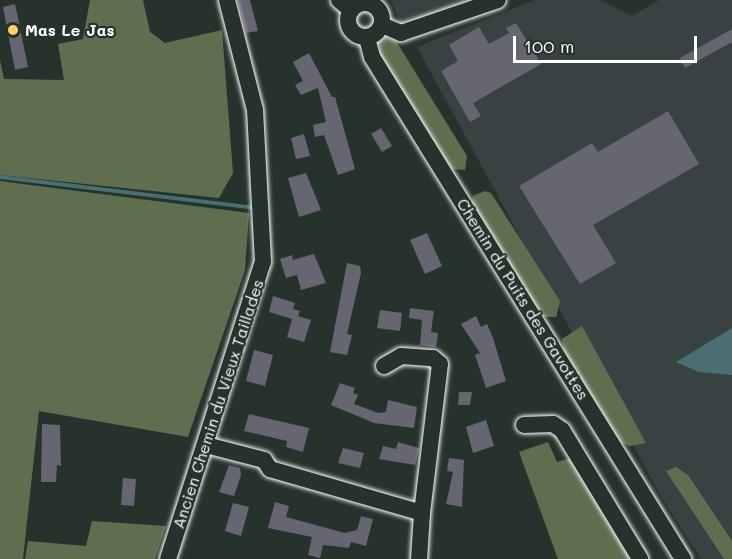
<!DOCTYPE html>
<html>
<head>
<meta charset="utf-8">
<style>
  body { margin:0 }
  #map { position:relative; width:732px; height:559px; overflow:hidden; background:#26332d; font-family:Mali,sans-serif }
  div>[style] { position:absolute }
  .built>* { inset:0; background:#394242 }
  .green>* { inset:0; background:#606e50 }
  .water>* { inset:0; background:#4a6e71 }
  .stream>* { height:4px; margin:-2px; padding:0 2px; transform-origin:2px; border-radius:2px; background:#4a6e71 }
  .building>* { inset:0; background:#666572 }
  .roads { filter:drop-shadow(0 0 2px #fff) drop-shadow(0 0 2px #fff) }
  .minor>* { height:16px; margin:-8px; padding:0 8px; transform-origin:8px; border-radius:8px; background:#26332d }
  .minor>.ring { margin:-8px; padding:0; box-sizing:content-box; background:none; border:16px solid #26332d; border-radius:50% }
  .dots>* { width:16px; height:16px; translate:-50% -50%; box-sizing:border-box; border:3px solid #26332d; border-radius:50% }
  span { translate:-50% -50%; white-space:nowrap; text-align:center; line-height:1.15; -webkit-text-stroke:4.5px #26332d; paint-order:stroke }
  .poi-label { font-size:16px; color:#fff; font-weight:700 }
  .left { translate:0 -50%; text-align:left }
  .street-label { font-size:16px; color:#fff }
  .scale { position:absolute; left:513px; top:36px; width:184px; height:27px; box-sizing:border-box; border:3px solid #fff; border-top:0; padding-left:8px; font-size:18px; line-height:21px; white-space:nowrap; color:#fff; -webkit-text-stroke:4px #26332d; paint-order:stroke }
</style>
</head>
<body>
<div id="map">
  <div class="built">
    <div style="clip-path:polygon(391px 0,477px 0,401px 25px)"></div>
    <div style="clip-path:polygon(535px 0,600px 0,632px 16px,659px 0,732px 0,732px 559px,701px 559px,658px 491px,417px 47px)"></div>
  </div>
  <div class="green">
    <div style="clip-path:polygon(90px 0,143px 0,150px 32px,165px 43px,222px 30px,233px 173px,219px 198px,0 175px,0 60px,4px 79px,64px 80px,58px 44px,83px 39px)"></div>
    <div style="clip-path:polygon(385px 37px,396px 41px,467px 156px,465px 170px,451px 169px,381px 56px,379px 42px)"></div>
    <div style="clip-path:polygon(0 181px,249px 213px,245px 270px,188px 437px,39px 411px,23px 559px,0 559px)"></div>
    <div style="clip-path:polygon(485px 191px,491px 193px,560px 301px,556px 317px,546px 317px,538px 312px,472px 205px,473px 196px)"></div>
    <div style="clip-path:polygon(582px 326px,646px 443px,629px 446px,620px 441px,565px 355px,562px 339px)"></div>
    <div style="clip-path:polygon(548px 442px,557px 462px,570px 458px,633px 559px,558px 559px,519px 452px)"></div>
    <div style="clip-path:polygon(676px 467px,688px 475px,732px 541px,732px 559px,724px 559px,666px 471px)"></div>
    <div style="clip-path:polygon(92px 521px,166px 526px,155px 559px,25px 559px,28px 541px,86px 546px)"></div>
  </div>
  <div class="water">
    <div style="clip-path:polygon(732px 328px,732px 375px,699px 372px,676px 362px)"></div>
  </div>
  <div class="stream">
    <div style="left:0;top:177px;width:257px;rotate:6.9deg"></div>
  </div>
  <div class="building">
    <div style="clip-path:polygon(238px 0,250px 0,258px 31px,246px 33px)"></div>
    <div style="clip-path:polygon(15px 4px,28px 67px,15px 70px,3px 7px)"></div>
    <div style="clip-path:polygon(516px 23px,541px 64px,473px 103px,481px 116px,470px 122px,441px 71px,458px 61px,449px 45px,479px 27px,489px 44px,509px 33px,506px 28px)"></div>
    <div style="clip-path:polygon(732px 29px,732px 42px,685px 68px,680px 58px)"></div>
    <div style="clip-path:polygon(309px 53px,332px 97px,335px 97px,355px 169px,338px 175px,324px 135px,315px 137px,313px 125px,326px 122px,318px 88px,301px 95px,295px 85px,303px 81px,293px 62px)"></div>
    <div style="clip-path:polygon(668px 111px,699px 164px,593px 225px,616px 263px,580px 284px,519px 186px,592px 143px,598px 152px)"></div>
    <div style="clip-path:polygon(381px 128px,392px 146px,382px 152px,371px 134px)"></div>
    <div style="clip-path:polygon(304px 134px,310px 156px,296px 159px,291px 138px)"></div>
    <div style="clip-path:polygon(306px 173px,321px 210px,299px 217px,288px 178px)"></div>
    <div style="clip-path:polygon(427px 233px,442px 266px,425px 274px,410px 240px)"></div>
    <div style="clip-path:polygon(314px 254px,326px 283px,301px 290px,297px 275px,286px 278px,280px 259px,292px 255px,293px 260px)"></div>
    <div style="clip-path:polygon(347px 263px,360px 266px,361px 273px,347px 334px,352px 335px,347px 355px,330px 352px)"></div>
    <div style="clip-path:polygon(273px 296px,295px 303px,293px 309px,300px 311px,298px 316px,311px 320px,304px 342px,287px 337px,292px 319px,269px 312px)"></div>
    <div style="clip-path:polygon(410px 308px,434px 311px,431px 332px,438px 333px,436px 347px,420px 345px,422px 320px,409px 318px)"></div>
    <div style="clip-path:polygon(380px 310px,402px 313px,400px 331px,377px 328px)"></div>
    <div style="clip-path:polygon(476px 316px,481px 327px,487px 324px,493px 338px,506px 381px,486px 388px,475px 355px,480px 353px,461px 324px)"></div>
    <div style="clip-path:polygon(254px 350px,273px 355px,265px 386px,246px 381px)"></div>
    <div style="clip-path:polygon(340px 383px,355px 388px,353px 393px,358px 395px,354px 404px,378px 413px,386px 412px,388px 400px,417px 407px,414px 428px,374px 423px,331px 405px)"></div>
    <div style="clip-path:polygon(459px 392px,472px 392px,470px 405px,458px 405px)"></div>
    <div style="clip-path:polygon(249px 414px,309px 428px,303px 452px,286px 447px,287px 441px,244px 431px)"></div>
    <div style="clip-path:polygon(486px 420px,494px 446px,473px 453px,466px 427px)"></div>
    <div style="clip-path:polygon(42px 424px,60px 425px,61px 466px,57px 465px,56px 482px,41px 482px)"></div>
    <div style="clip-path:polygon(398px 442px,419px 448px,415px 465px,379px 459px,383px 446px,396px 449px)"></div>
    <div style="clip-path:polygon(343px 448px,364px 453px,360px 468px,338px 463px)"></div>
    <div style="clip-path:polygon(449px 458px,464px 460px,462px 507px,446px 504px,453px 472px,447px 471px)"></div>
    <div style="clip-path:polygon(229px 465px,240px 468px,241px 475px,234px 496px,219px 492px)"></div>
    <div style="clip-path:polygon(123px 478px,136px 479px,134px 506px,121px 505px)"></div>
    <div style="clip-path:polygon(275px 502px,289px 506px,286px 517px,345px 533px,357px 530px,361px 516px,373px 519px,366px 546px,351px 542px,349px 548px,323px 545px,320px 558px,308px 555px,312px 537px,268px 528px)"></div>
    <div style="clip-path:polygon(233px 503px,249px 507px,241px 536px,225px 531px)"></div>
  </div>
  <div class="roads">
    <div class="minor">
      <div style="left:339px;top:0;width:16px;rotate:40deg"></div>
      <div class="ring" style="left:348px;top:3px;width:18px;height:18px"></div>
      <div style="left:382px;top:25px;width:21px;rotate:23deg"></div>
      <div style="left:401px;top:33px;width:102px;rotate:-18.8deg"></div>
      <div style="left:367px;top:38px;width:20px;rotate:75deg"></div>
      <div style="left:372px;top:57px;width:591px;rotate:58.22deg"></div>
      <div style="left:384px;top:366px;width:20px;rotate:-30deg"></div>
      <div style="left:401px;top:356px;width:32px;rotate:4deg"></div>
      <div style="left:433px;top:358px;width:9px;rotate:41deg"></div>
      <div style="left:440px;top:364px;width:150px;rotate:96.9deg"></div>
      <div style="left:524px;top:425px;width:29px;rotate:-2deg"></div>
      <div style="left:553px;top:424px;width:11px;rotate:34deg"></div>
      <div style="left:562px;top:430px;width:151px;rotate:58.8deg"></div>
      <div style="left:206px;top:445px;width:60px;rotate:14.5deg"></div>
      <div style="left:264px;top:460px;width:11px;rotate:56deg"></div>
      <div style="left:270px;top:469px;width:158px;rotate:16.1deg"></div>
      <div style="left:422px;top:513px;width:46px;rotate:93.7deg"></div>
      <div style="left:168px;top:559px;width:312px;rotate:-72.3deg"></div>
      <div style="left:263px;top:262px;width:152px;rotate:-93deg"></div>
      <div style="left:255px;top:110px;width:114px;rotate:-104.3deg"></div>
    </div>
  </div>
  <div class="dots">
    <div style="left:13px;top:30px;background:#ffd166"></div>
  </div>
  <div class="poi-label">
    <span class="left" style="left:25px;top:30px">Mas Le Jas</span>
  </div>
  <div class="street-label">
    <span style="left:523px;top:299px;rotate:58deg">Chemin du Puits des Gavottes</span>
    <span style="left:218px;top:404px;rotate:-72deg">Ancien Chemin du Vieux Taillades</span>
  </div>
  <div class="scale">100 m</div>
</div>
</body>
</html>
